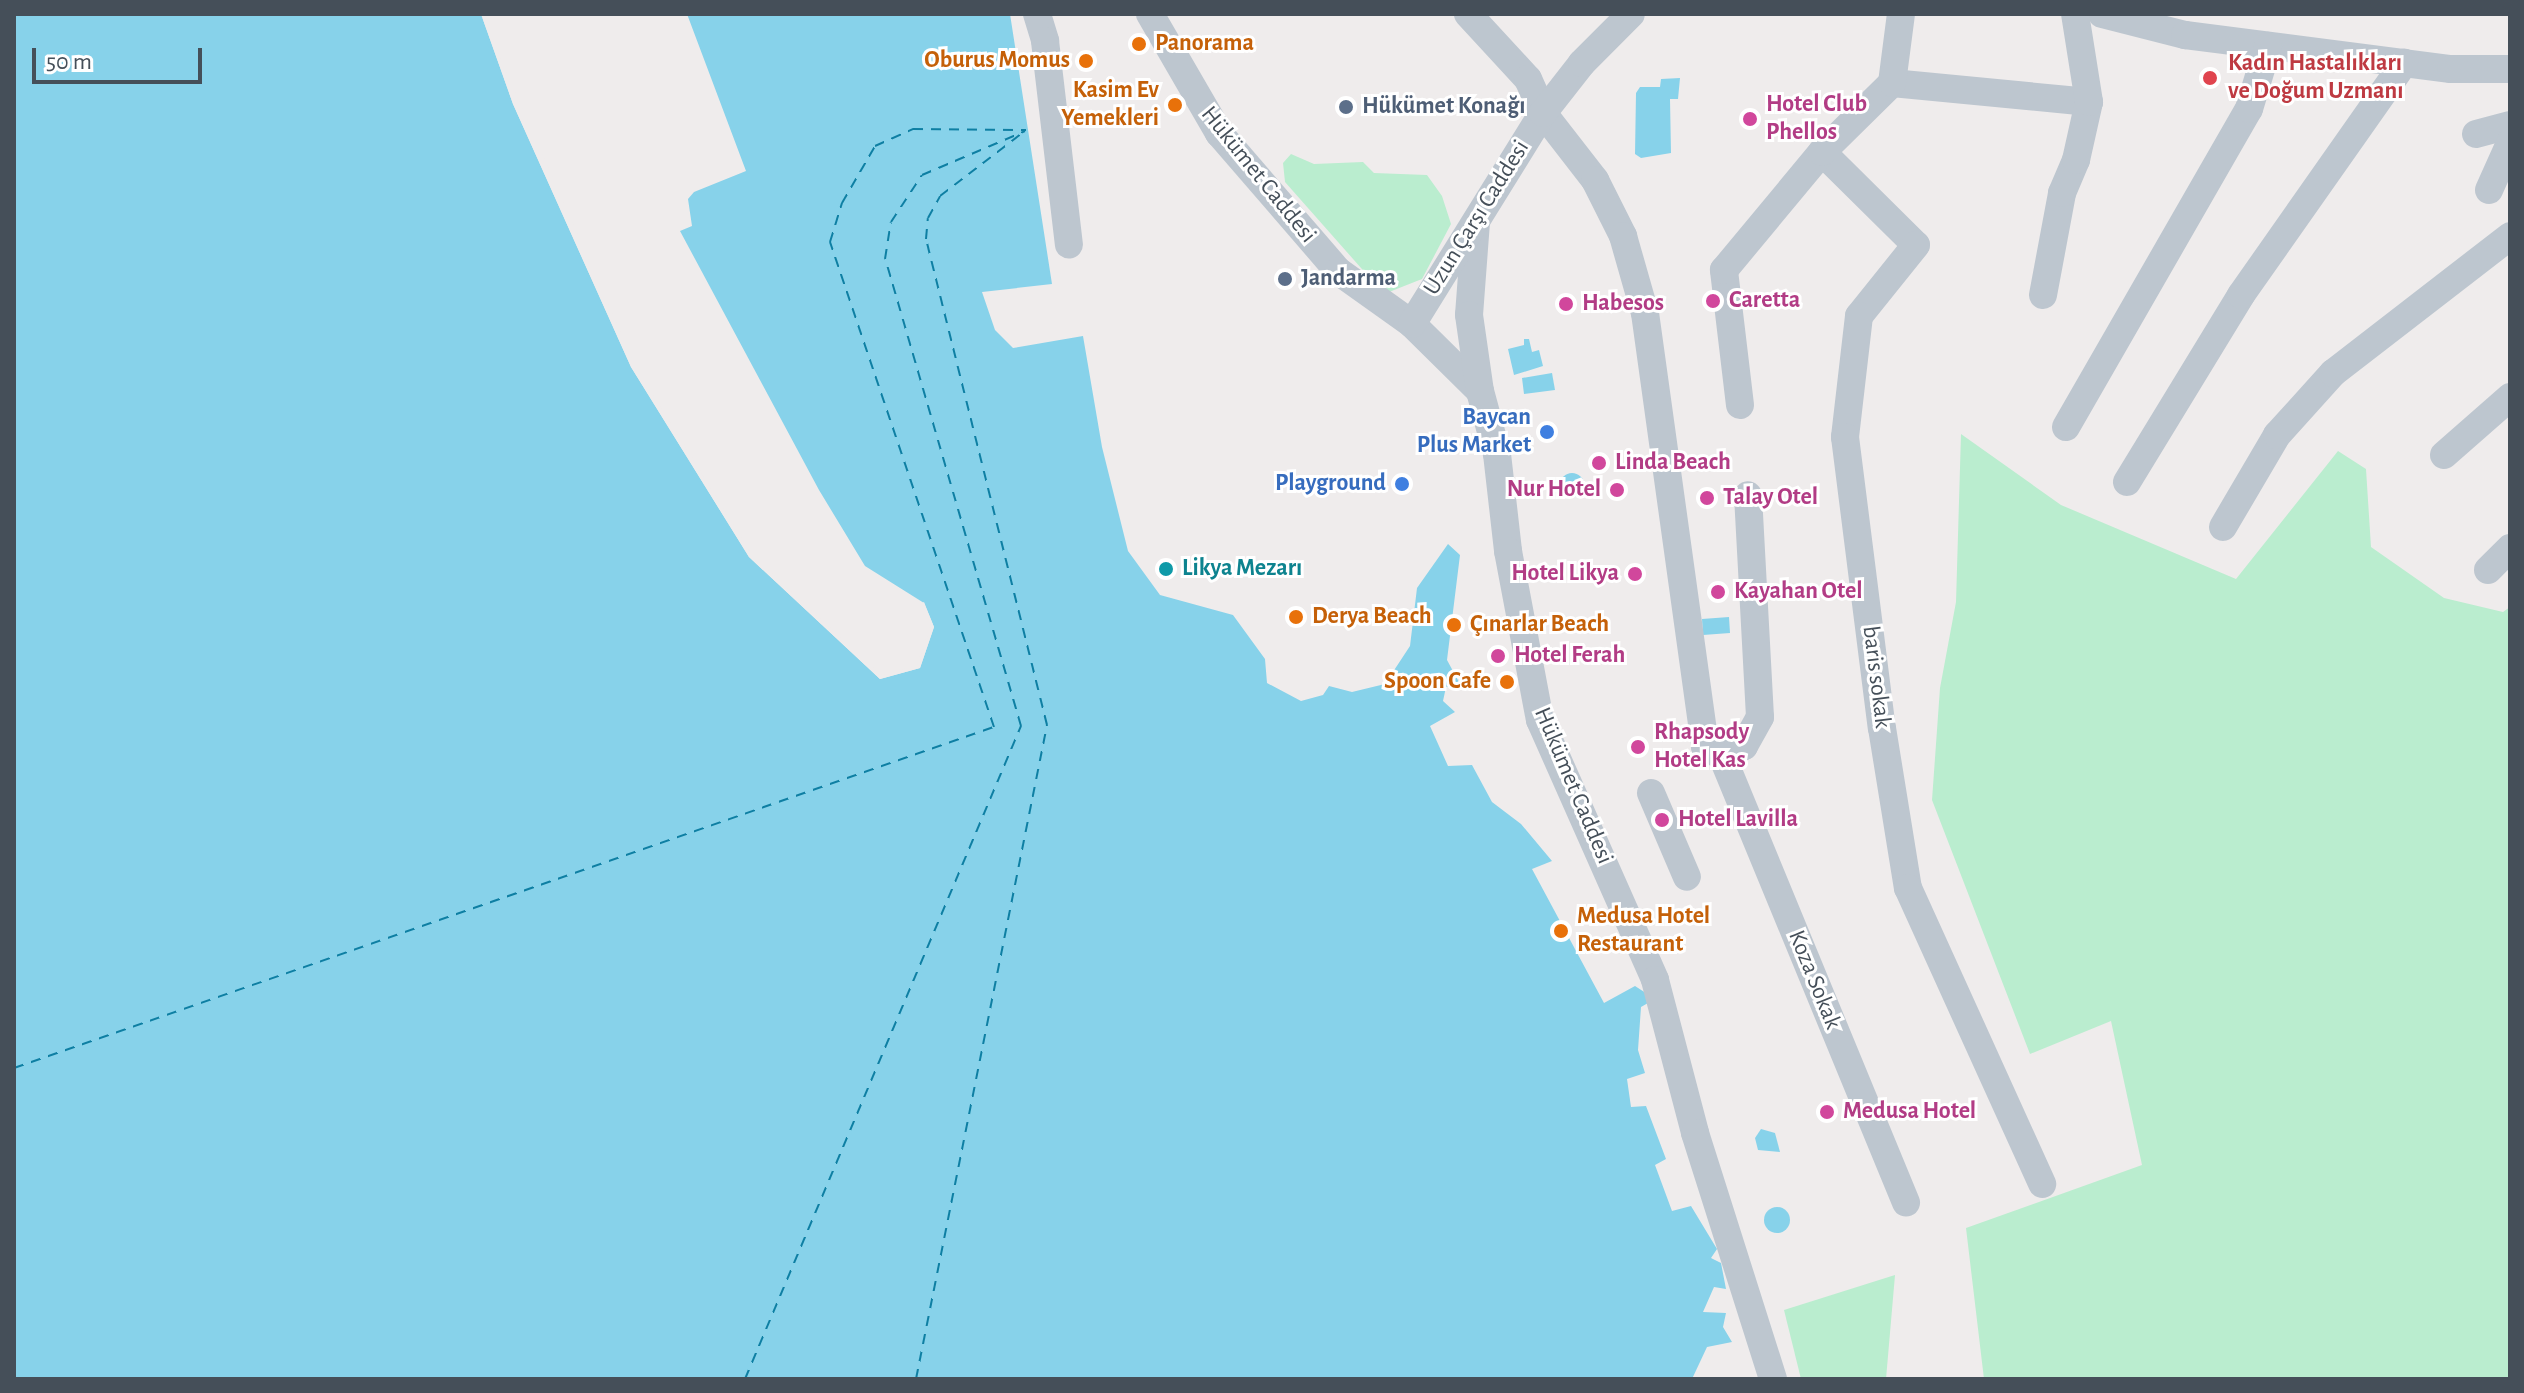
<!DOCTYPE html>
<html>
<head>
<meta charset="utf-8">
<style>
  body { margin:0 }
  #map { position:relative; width:2524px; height:1393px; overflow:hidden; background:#efecec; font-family:"Alegreya Sans",sans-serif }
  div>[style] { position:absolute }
  .green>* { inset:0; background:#baedcf }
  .water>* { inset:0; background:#87d2ea }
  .round { border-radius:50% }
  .pier>* { inset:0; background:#efecec }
  .ferry>* { height:2px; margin-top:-1px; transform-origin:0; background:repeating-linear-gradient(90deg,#0e7fa3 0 10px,transparent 0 18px) }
  .minor>* { height:28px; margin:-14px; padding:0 14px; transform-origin:14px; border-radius:14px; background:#bdc6cf }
  .dots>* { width:22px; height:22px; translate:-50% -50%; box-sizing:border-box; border:4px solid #fff; border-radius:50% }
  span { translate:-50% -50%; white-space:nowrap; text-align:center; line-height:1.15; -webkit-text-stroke:6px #fff; paint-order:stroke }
  .food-label { font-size:24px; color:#c56008; font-weight:700 }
  .left { translate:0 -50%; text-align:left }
  .right { translate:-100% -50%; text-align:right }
  .health-label { font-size:24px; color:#be3a42; font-weight:700 }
  .hotel-label { font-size:24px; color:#b23c85; font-weight:700 }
  .service-label { font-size:24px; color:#4e5e75; font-weight:700 }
  .street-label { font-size:24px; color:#454f59 }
  .shop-label { font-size:24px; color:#366cbe; font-weight:700 }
  .culture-label { font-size:24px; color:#0d838f; font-weight:700 }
  .frame { position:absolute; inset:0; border:16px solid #454f59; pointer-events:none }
  .scale { position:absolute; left:32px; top:48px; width:170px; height:36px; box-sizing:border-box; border:4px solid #454f59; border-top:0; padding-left:10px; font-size:24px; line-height:28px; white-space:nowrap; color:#454f59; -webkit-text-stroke:6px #fff; paint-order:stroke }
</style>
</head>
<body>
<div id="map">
  <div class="green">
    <div style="clip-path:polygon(1291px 154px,1314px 164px,1363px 162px,1374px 173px,1427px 175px,1442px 196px,1451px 224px,1422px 279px,1384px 294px,1285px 182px,1283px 163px)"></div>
    <div style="clip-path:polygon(1961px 434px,2061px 505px,2236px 579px,2338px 451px,2366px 469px,2371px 547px,2444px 598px,2503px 612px,2510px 607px,2510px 1379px,1984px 1379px,1966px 1228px,2142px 1165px,2111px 1021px,2030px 1054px,1932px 800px,1940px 688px,1956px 602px)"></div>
    <div style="clip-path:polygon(1895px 1275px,1886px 1379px,1801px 1379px,1784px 1310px)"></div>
  </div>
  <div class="water">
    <div style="clip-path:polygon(14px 14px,481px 14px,513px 104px,631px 367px,749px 557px,880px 679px,920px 668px,934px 627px,924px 603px,865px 566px,819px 490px,680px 231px,692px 226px,688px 199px,694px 192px,746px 171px,687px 14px,1010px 14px,1052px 284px,982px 292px,995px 330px,1013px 348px,1083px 336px,1102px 447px,1128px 551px,1160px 595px,1233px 615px,1265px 659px,1267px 683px,1301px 701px,1323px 695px,1329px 686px,1352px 692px,1385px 684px,1410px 646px,1417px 588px,1448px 544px,1460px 555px,1447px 660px,1460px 684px,1446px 687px,1443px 701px,1455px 712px,1430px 726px,1448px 766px,1472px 765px,1492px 802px,1521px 824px,1552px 861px,1532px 869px,1604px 1003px,1635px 986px,1655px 999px,1641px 1007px,1638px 1050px,1645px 1073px,1627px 1079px,1631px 1107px,1646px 1106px,1666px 1159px,1655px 1165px,1672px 1211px,1691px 1206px,1717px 1249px,1711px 1258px,1721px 1263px,1726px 1289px,1714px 1287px,1703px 1312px,1726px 1313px,1723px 1327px,1732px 1342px,1707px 1347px,1692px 1379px,14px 1379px)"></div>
    <div style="clip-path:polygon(1680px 78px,1678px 99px,1670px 99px,1671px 153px,1641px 158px,1635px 154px,1636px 93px,1640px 87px,1660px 87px,1661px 79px)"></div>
    <div style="clip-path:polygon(1524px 339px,1529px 339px,1532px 352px,1539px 350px,1543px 366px,1514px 375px,1508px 349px,1524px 345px)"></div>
    <div style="clip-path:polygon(1552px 373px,1555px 390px,1524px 394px,1522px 378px)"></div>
    <div class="round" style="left:1560px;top:473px;width:24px;height:24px"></div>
    <div style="clip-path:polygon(1729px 617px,1730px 633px,1703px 635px,1702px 619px)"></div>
    <div style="clip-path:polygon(1761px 1129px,1775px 1133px,1780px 1152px,1758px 1150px,1755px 1138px)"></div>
    <div class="round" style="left:1764px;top:1207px;width:26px;height:26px"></div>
  </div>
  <div class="pier">
    <div style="clip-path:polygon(481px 14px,635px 365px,752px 555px,881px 675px,917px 665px,930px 628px,919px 605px,924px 602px,934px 627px,920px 668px,880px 679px,749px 557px,631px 367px,513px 104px)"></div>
  </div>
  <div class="ferry">
    <div style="left:14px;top:1068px;width:1038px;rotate:-19.19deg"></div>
    <div style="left:994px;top:727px;width:512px;rotate:-108.68deg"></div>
    <div style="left:830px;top:242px;width:41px;rotate:-72.9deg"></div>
    <div style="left:842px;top:203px;width:66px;rotate:-59.9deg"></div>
    <div style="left:875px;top:146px;width:42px;rotate:-24.1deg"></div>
    <div style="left:913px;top:129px;width:113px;rotate:0.5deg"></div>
    <div style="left:745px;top:1379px;width:709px;rotate:-67.09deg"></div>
    <div style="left:1021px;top:726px;width:486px;rotate:-106.2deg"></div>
    <div style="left:885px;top:259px;width:37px;rotate:-81deg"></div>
    <div style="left:891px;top:222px;width:56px;rotate:-56.6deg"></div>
    <div style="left:922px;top:175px;width:112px;rotate:-23.1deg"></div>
    <div style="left:916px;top:1379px;width:667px;rotate:-78.67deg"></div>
    <div style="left:1047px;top:725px;width:501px;rotate:-103.98deg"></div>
    <div style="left:926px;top:239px;width:21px;rotate:-85deg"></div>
    <div style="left:928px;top:218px;width:25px;rotate:-61deg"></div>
    <div style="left:940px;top:196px;width:103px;rotate:-37.5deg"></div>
  </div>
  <div class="minor">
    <div style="left:1037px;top:14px;width:28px;rotate:73deg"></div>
    <div style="left:1045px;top:41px;width:205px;rotate:83.3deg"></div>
    <div style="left:1150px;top:14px;width:138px;rotate:59.9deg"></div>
    <div style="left:1219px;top:133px;width:182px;rotate:49.2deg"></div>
    <div style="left:1338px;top:271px;width:91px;rotate:35.6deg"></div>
    <div style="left:1412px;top:324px;width:95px;rotate:44.6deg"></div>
    <div style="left:1480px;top:391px;width:65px;rotate:74.9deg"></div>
    <div style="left:1497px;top:454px;width:98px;rotate:83.5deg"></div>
    <div style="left:1508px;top:551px;width:172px;rotate:79.3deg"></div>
    <div style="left:1540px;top:720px;width:284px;rotate:66.1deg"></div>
    <div style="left:1655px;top:980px;width:158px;rotate:75.3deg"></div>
    <div style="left:1695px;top:1133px;width:258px;rotate:72.4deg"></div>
    <div style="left:1468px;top:14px;width:88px;rotate:47.3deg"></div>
    <div style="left:1528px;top:79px;width:37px;rotate:66deg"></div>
    <div style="left:1543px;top:113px;width:85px;rotate:52.2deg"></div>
    <div style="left:1595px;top:180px;width:63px;rotate:63.4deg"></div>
    <div style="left:1623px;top:236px;width:80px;rotate:74.1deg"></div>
    <div style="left:1645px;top:313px;width:438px;rotate:82.1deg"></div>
    <div style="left:1705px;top:747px;width:19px;rotate:28deg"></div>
    <div style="left:2102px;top:14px;width:86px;rotate:14.2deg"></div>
    <div style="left:2185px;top:35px;width:268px;rotate:7.3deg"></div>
    <div style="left:2451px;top:69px;width:59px"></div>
    <div style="left:1892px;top:83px;width:198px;rotate:5.5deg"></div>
    <div style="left:2476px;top:134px;width:35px;rotate:-15deg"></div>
    <div style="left:1822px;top:152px;width:132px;rotate:44.7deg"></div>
    <div style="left:1916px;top:245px;width:91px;rotate:128.8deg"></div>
    <div style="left:1859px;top:316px;width:122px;rotate:96.6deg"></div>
    <div style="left:1845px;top:437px;width:293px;rotate:82.8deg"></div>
    <div style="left:1882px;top:728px;width:162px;rotate:80.8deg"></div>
    <div style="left:1908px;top:888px;width:325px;rotate:65.6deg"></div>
    <div style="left:2489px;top:190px;width:51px;rotate:-65.9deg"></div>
    <div style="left:1476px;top:222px;width:93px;rotate:94.3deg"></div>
    <div style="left:1469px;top:315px;width:77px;rotate:81.8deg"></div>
    <div style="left:2043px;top:295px;width:104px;rotate:-79.4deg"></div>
    <div style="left:2062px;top:193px;width:36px;rotate:-67deg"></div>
    <div style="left:2076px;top:160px;width:59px;rotate:-77.4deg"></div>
    <div style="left:2089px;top:102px;width:89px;rotate:-99deg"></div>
    <div style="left:1412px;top:324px;width:248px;rotate:-58.2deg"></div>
    <div style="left:1543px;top:113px;width:63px;rotate:-52deg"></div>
    <div style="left:1582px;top:63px;width:69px;rotate:-45deg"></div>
    <div style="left:1740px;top:405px;width:136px;rotate:-96.8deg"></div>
    <div style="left:1724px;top:270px;width:153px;rotate:-50.3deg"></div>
    <div style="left:1822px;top:152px;width:98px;rotate:-44.6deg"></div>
    <div style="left:1892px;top:83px;width:70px;rotate:-82.6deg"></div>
    <div style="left:2066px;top:427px;width:367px;rotate:-60.1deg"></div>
    <div style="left:2249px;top:109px;width:66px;rotate:-73.2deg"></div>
    <div style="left:2444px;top:455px;width:88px;rotate:-41.3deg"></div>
    <div style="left:2127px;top:482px;width:219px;rotate:-58.6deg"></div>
    <div style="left:2241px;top:295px;width:284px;rotate:-54.9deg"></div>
    <div style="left:2223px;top:527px;width:107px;rotate:-59.6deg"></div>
    <div style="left:2277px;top:435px;width:84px;rotate:-47.9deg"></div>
    <div style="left:2333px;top:373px;width:224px;rotate:-37.7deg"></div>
    <div style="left:2488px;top:570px;width:31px;rotate:-45deg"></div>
    <div style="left:1722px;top:756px;width:483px;rotate:67.6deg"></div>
    <div style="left:1722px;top:756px;width:24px;rotate:-24deg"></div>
    <div style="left:1744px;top:746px;width:33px;rotate:-61deg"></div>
    <div style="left:1760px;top:717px;width:222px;rotate:-93.1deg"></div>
    <div style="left:1651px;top:793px;width:91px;rotate:66.8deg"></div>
  </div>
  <div class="dots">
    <div style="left:1139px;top:44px;background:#e8710a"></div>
    <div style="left:1086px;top:61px;background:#e8710a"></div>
    <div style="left:2210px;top:78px;background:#e0444e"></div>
    <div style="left:1175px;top:105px;background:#e8710a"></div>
    <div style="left:1346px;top:107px;background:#5c6f8a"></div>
    <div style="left:1750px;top:119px;background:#d1479c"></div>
    <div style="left:1285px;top:279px;background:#5c6f8a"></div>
    <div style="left:1713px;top:301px;background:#d1479c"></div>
    <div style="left:1566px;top:304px;background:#d1479c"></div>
    <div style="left:1547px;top:432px;background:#3f7fe0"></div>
    <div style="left:1599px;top:463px;background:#d1479c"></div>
    <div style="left:1402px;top:484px;background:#3f7fe0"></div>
    <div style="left:1617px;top:490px;background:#d1479c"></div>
    <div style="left:1707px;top:498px;background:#d1479c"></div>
    <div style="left:1166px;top:569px;background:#0f9aa8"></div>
    <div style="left:1635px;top:574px;background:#d1479c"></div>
    <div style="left:1718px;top:592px;background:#d1479c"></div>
    <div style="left:1296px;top:617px;background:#e8710a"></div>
    <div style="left:1454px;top:625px;background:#e8710a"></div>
    <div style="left:1498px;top:656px;background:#d1479c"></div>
    <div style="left:1507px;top:682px;background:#e8710a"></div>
    <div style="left:1638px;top:747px;background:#d1479c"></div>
    <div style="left:1662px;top:820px;background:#d1479c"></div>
    <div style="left:1561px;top:931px;background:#e8710a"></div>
    <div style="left:1827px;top:1112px;background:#d1479c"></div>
  </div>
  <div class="food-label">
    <span class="left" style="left:1155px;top:44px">Panorama</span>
    <span class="right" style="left:1070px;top:61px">Oburus Momus</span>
    <span class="right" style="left:1159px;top:105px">Kasim Ev<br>Yemekleri</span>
    <span class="left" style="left:1312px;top:617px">Derya Beach</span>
    <span class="left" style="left:1470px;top:625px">Çınarlar Beach</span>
    <span class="right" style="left:1491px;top:682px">Spoon Cafe</span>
    <span class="left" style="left:1577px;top:931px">Medusa Hotel<br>Restaurant</span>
  </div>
  <div class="health-label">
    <span class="left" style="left:2228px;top:78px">Kadın Hastalıkları<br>ve Doğum Uzmanı</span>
  </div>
  <div class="hotel-label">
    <span class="left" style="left:1766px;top:119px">Hotel Club<br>Phellos</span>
    <span class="left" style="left:1729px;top:301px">Caretta</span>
    <span class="left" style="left:1582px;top:304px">Habesos</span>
    <span class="left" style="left:1615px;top:463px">Linda Beach</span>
    <span class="right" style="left:1601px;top:490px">Nur Hotel</span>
    <span class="left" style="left:1723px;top:498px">Talay Otel</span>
    <span class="right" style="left:1619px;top:574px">Hotel Likya</span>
    <span class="left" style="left:1734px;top:592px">Kayahan Otel</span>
    <span class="left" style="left:1514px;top:656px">Hotel Ferah</span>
    <span class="left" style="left:1654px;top:747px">Rhapsody<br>Hotel Kas</span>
    <span class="left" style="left:1678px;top:820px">Hotel Lavilla</span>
    <span class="left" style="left:1843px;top:1112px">Medusa Hotel</span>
  </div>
  <div class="service-label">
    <span class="left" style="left:1362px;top:107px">Hükümet Konağı</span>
    <span class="left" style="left:1301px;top:279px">Jandarma</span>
  </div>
  <div class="street-label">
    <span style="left:1258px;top:175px;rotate:51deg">Hükümet Caddesi</span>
    <span style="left:1477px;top:218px;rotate:-58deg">Uzun Çarşı Caddesi</span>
    <span style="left:1876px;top:677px;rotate:83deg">baris sokak</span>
    <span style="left:1573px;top:786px;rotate:67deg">Hükümet Caddesi</span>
    <span style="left:1814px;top:980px;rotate:68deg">Koza Sokak</span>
  </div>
  <div class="shop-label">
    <span class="right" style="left:1531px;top:432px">Baycan<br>Plus Market</span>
    <span class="right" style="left:1386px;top:484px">Playground</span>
  </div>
  <div class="culture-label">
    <span class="left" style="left:1182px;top:569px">Likya Mezarı</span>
  </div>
  <div class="frame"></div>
  <div class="scale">50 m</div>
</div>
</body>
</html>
